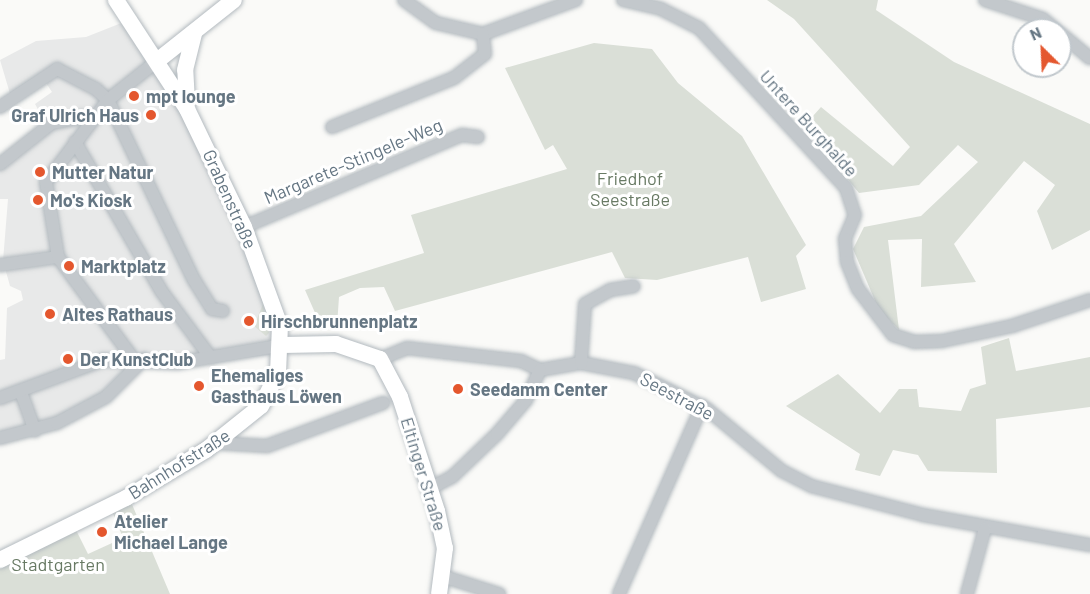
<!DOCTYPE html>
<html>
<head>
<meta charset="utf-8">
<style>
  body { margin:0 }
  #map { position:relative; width:1090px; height:594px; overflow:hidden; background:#fafaf8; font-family:Barlow,sans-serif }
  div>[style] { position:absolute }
  .built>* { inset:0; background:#e8e9e9 }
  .green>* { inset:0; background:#dadfd7 }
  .roads { filter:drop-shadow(0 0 2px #b3babf) drop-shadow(0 0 2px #b3babf) }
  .street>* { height:12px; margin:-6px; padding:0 6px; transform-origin:6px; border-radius:6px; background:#c3c8cc }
  .secondary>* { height:16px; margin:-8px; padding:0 8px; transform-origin:8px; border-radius:8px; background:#fff }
  .dots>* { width:16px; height:16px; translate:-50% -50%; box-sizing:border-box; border:3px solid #fff; border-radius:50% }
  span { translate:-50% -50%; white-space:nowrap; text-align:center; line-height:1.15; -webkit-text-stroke:6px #fff; paint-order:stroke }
  .poi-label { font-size:18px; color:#657683; font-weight:700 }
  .left { translate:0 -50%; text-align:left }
  .right { translate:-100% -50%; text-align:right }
  .street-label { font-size:18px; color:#657683 }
  .park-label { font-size:18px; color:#687a64 }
  .north { position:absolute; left:1012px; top:18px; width:60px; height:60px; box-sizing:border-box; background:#fff; border:2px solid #c1c8cd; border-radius:50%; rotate:336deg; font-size:16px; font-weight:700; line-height:24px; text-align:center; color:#657683 }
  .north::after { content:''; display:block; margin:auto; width:21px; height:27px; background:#e4572e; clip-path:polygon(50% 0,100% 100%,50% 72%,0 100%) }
</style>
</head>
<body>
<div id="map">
  <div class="built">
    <div style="clip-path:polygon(129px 20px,196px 117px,284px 316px,269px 355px,185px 365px,154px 356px,91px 411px,0 435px,0 360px,5px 359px,7px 308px,23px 300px,21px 291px,10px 286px,3px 261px,8px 199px,0 199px,0 166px,49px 129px,35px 104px,52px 92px,44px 80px,11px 97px,0 60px,36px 41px,86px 37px)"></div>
  </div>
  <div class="green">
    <div style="clip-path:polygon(767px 0,878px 0,876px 10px,954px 62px,1090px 124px,1090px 230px,1052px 250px,1037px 211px,1055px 185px,1024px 161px,954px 244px,976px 282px,921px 287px,922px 239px,888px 240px,899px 330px,879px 310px,853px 249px,864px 227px,921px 216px,978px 162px,958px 145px,919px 185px,859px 193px,804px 126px,821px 107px,893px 166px,910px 147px,794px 19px)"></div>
    <div style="clip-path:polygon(594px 43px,652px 49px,678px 83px,742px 136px,806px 245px,796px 256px,806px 289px,761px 302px,748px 257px,657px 280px,625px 278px,612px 252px,395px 311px,384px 287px,360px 288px,339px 297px,337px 326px,305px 319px,316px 315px,305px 290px,424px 253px,411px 215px,567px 169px,553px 145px,545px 150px,505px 68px)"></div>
    <div style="clip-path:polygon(263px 304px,269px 333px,266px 336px,254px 326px)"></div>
    <div style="clip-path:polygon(1009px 338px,1016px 371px,1090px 357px,1090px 407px,996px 419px,997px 473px,928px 471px,918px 455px,893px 450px,880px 476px,855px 470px,860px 454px,786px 406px,838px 374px,880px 413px,899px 389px,917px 389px,919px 407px,961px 411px,970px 389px,986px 384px,981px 347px)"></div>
    <div style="clip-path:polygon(131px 502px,170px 594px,0 594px,0 560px,73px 524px,88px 554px,123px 538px,112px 511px)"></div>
  </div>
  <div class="roads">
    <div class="street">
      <div style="left:404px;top:0;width:39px;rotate:36deg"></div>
      <div style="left:436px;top:23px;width:48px;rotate:13.2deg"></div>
      <div style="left:483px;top:34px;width:99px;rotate:-20.1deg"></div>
      <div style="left:623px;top:0;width:39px;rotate:13deg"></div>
      <div style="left:661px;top:9px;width:42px;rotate:26.6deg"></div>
      <div style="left:699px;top:28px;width:217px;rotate:47.4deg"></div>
      <div style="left:846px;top:188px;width:28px;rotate:72deg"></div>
      <div style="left:855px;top:215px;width:26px;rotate:113deg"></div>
      <div style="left:845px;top:239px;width:23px;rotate:85deg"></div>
      <div style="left:847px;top:262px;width:29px;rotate:68deg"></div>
      <div style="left:858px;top:289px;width:58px;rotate:52.7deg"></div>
      <div style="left:893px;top:335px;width:22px;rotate:18deg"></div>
      <div style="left:914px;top:342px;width:28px;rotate:-2deg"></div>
      <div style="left:942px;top:341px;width:72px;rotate:-12.1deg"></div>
      <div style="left:1012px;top:326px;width:82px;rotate:-18.4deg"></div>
      <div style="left:985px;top:0;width:61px;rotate:18.1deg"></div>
      <div style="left:1043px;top:19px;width:17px;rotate:40deg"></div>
      <div style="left:1060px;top:33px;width:39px;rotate:40deg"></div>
      <div style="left:0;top:107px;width:69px;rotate:-33.7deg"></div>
      <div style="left:57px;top:69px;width:44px;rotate:27.1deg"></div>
      <div style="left:96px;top:89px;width:16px;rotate:43deg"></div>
      <div style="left:108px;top:100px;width:199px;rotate:64.5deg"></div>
      <div style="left:194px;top:280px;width:34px;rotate:58deg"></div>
      <div style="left:212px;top:309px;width:11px;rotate:10deg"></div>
      <div style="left:332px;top:127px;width:131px;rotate:-21.9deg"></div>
      <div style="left:454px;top:78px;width:39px;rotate:-38deg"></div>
      <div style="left:485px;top:54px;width:20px;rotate:-96deg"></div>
      <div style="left:75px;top:142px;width:173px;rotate:59.9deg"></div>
      <div style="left:162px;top:292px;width:82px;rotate:53.4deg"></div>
      <div style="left:0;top:164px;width:66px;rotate:-38.3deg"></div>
      <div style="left:52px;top:123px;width:31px;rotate:-11deg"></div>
      <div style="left:82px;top:117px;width:9px;rotate:18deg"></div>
      <div style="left:244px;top:227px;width:237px;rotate:-22.9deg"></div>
      <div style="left:462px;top:135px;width:16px;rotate:7deg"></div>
      <div style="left:0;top:265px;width:59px;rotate:-7.9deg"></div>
      <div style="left:132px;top:357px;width:124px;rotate:-126.5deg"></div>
      <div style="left:58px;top:257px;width:76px;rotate:-99.1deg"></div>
      <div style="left:46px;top:182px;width:103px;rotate:-52.9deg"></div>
      <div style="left:108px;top:100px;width:63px;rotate:-38.5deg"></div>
      <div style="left:380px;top:359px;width:29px;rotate:-22deg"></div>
      <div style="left:407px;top:348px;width:115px;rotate:6.5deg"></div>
      <div style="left:521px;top:361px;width:21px;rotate:25deg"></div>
      <div style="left:540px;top:370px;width:42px;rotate:-9.7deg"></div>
      <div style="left:581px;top:363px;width:54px;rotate:10.7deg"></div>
      <div style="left:634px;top:373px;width:81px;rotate:26.3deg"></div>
      <div style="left:707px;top:409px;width:97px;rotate:39.6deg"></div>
      <div style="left:782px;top:471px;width:33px;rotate:27deg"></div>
      <div style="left:811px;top:486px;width:116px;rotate:14.5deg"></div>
      <div style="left:923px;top:515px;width:170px;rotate:10.2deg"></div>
      <div style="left:581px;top:363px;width:59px;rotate:-86.1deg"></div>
      <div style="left:585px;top:304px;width:29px;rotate:-29deg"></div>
      <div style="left:610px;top:290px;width:24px;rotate:-9deg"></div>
      <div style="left:21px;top:392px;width:41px;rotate:70.3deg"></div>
      <div style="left:0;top:398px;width:110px;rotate:-20.3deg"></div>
      <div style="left:103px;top:360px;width:74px;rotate:2.3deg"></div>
      <div style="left:177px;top:363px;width:108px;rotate:-9.6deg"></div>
      <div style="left:0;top:438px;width:59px;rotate:-14.7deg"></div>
      <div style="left:57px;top:423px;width:55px;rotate:-28deg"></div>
      <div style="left:106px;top:397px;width:54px;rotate:-45deg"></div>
      <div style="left:215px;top:443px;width:52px;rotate:3.3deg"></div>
      <div style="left:267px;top:446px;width:124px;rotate:-20.3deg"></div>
      <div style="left:431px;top:488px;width:24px;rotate:-28deg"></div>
      <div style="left:452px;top:477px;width:62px;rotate:-43.7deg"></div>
      <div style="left:497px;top:434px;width:45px;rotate:-49.5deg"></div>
      <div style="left:526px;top:400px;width:33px;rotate:-65deg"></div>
      <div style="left:445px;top:577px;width:57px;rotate:17.5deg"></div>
      <div style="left:619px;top:594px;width:206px;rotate:-66.2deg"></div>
      <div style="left:967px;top:594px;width:68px;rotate:-74.7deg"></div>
    </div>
    <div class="secondary">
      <div style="left:157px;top:61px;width:98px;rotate:-38.4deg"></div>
      <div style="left:187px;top:103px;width:33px;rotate:-93deg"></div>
      <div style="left:185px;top:70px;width:38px;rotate:-76deg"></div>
      <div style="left:283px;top:345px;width:53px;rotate:-1.1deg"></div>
      <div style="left:336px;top:344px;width:46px;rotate:18.8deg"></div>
      <div style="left:380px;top:359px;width:43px;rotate:62.2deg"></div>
      <div style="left:400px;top:397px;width:120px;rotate:72deg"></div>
      <div style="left:437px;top:511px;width:38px;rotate:78deg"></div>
      <div style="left:445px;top:548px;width:46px;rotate:97.4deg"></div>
      <div style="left:0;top:560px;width:140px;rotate:-26.2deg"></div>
      <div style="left:126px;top:498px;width:93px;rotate:-31deg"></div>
      <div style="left:206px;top:450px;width:70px;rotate:-38.7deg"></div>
      <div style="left:261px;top:406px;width:37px;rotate:-63deg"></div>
      <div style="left:278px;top:373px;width:47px;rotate:-87.6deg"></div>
      <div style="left:280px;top:326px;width:105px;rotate:-110deg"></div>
      <div style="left:244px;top:227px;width:131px;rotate:-115.8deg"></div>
      <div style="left:187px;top:109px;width:130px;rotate:-123.1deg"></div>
    </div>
  </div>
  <div class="dots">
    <div style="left:134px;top:96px;background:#e4572e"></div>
    <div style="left:151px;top:115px;background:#e4572e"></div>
    <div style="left:40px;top:172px;background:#e4572e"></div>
    <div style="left:38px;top:200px;background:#e4572e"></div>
    <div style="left:69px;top:266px;background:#e4572e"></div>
    <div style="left:50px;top:314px;background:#e4572e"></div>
    <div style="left:249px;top:321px;background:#e4572e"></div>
    <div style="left:68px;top:359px;background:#e4572e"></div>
    <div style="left:199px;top:386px;background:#e4572e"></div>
    <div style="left:458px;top:389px;background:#e4572e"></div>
    <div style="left:102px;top:532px;background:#e4572e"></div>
  </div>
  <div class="poi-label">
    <span class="left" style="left:146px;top:96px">mpt lounge</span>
    <span class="right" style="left:139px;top:115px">Graf Ulrich Haus</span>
    <span class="left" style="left:52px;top:172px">Mutter Natur</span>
    <span class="left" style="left:50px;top:200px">Mo's Kiosk</span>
    <span class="left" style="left:81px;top:266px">Marktplatz</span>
    <span class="left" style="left:62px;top:314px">Altes Rathaus</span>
    <span class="left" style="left:261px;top:321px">Hirschbrunnenplatz</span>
    <span class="left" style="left:80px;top:359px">Der KunstClub</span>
    <span class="left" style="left:211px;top:386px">Ehemaliges<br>Gasthaus Löwen</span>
    <span class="left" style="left:470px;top:389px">Seedamm Center</span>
    <span class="left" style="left:114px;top:532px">Atelier<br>Michael Lange</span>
  </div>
  <div class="street-label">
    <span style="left:809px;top:123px;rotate:48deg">Untere Burghalde</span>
    <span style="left:353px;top:161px;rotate:-23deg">Margarete-Stingele-Weg</span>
    <span style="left:230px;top:199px;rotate:66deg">Grabenstraße</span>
    <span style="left:677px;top:396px;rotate:28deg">Seestraße</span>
    <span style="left:179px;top:464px;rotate:-32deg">Bahnhofstraße</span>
    <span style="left:424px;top:474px;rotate:73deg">Eltinger Straße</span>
  </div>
  <div class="park-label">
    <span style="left:630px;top:189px">Friedhof<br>Seestraße</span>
    <span style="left:58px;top:564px">Stadtgarten</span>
  </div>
  <div class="north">N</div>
</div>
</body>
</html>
